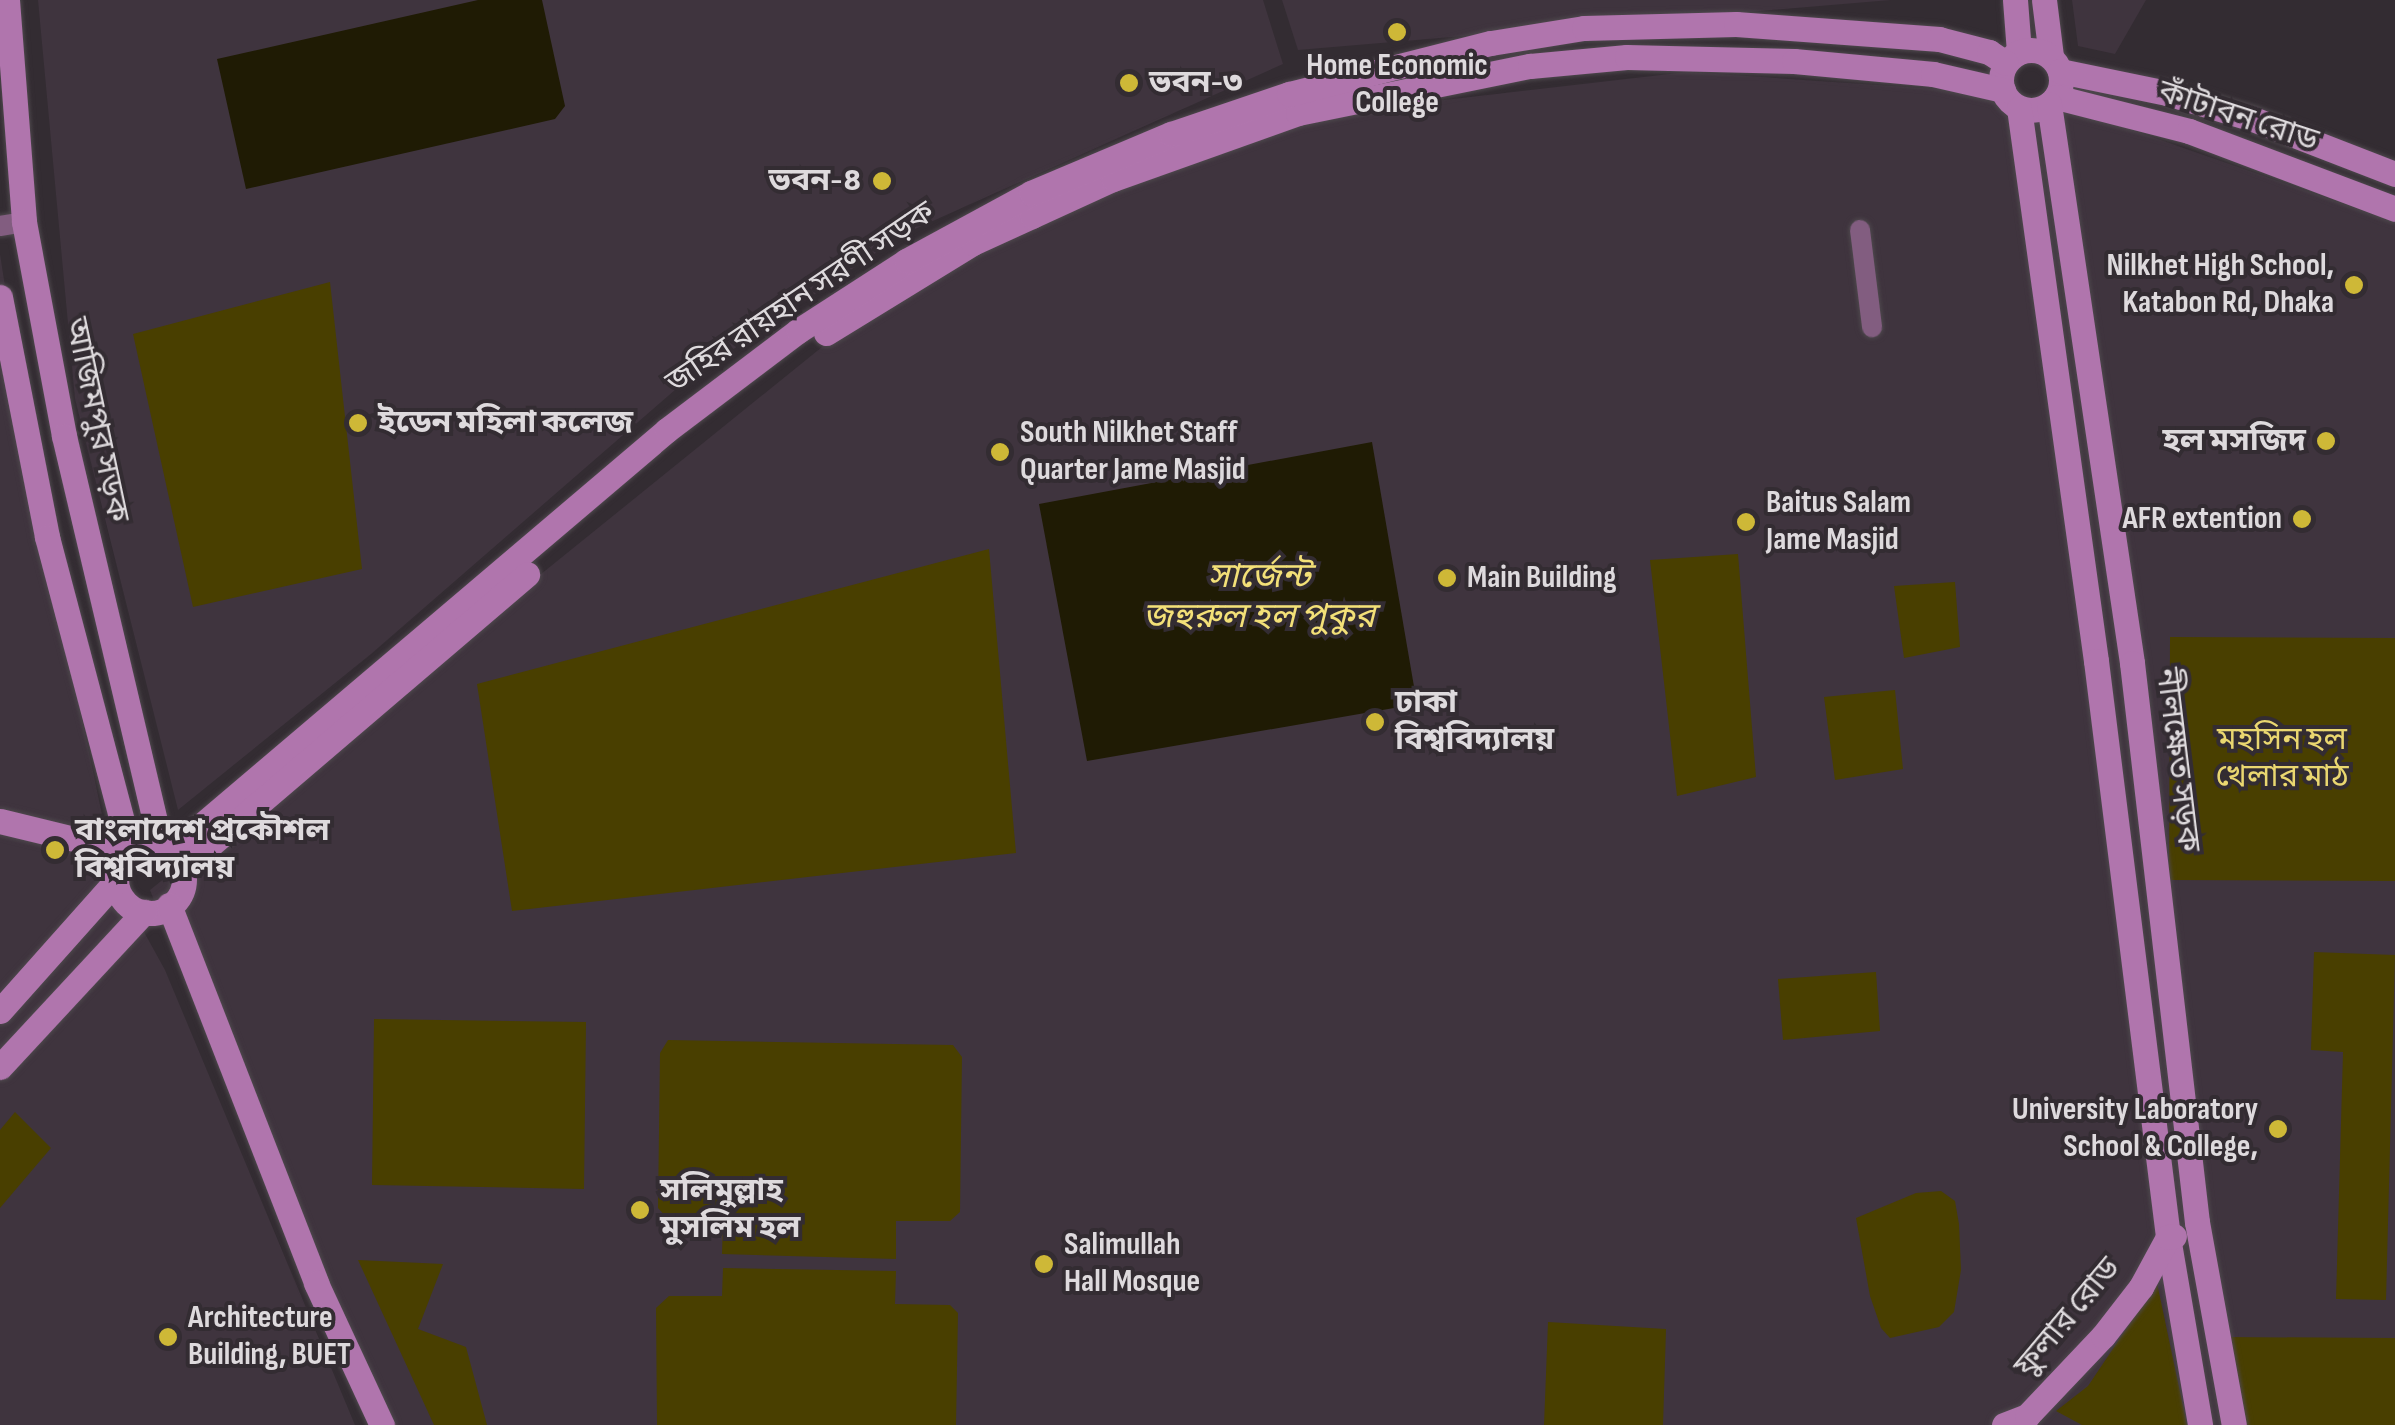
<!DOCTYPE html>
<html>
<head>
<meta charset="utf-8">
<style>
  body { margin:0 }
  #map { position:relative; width:2395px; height:1425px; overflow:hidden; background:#332c32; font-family:"Sofia Sans Condensed","Noto Sans Bengali",sans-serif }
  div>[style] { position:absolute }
  .built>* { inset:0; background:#3f343e }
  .green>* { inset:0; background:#493f00 }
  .water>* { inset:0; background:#1f1b04 }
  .roads { filter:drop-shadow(0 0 2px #4e484d) drop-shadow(0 0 2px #4e484d) }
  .minor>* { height:20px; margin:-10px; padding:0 10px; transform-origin:10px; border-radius:10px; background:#825d80 }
  .secondary>* { height:25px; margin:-12.5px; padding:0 12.5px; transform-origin:12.5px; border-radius:12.5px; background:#b075ad }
  .secondary>.ring { margin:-12.5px; padding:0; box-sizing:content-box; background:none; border:25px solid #b075ad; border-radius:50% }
  .dots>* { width:28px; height:28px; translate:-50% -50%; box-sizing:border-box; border:5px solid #332c32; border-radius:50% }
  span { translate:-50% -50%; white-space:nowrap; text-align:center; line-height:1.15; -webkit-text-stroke:8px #332c32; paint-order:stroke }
  .poi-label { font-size:32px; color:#dedadd; font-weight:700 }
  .left { translate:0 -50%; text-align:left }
  .right { translate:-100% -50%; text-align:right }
  .street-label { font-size:32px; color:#dedadd }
  .park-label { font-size:32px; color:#ead770 }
  .water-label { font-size:35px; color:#f3e078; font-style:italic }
</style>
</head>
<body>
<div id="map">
  <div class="built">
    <div style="clip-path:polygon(38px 0,1263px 0,1283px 64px,904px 234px,683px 383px,371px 654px,178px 810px,75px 399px)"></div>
    <div style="clip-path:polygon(1282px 0,1891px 0,1298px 50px)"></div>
    <div style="clip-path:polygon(2072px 0,2146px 0,2115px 54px,2078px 46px)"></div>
    <div style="clip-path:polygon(1687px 72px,1951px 90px,2092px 116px,2395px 222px,2395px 1425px,370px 1425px,280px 1221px,150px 890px,895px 288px,1076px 194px,1341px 112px)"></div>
    <div style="clip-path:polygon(0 254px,44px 538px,116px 881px,165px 970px,355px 1425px,0 1425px)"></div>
  </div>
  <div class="green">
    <div style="clip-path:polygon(330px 282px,362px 569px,193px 607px,133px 334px)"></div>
    <div style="clip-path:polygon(989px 549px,1016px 853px,512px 911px,477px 684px)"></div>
    <div style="clip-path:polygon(1738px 554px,1756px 777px,1677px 796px,1650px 560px)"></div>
    <div style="clip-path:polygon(1955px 582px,1960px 647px,1904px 658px,1894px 586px)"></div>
    <div style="clip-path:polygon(2170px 637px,2395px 638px,2395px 881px,2169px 880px)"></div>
    <div style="clip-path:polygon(1895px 690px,1903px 769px,1835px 780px,1824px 697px)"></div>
    <div style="clip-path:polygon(2314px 952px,2395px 955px,2386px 1300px,2336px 1299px,2343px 1052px,2311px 1050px)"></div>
    <div style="clip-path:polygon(1876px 972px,1880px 1031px,1783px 1040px,1778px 979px)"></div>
    <div style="clip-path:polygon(374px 1019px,586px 1022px,584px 1189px,372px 1185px)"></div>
    <div style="clip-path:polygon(668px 1040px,953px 1045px,962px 1057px,960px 1212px,950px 1221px,896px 1221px,896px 1259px,722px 1254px,723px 1222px,670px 1221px,658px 1208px,660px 1053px)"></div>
    <div style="clip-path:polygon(15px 1112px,51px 1148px,0 1208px,0 1130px)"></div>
    <div style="clip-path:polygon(1941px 1191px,1955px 1201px,1959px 1224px,1961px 1270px,1954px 1312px,1939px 1327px,1890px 1338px,1881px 1328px,1870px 1296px,1856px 1218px,1916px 1193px)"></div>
    <div style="clip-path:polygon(358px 1260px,443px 1264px,418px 1329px,466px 1347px,487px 1425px,434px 1425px)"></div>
    <div style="clip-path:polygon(723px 1268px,896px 1271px,895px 1304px,950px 1305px,958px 1313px,956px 1425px,657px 1425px,656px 1308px,669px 1296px,722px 1296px)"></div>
    <div style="clip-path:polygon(2157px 1283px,2187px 1425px,2082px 1425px,2056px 1411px,2088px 1386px)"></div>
    <div style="clip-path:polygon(1548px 1322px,1666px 1329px,1663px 1425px,1544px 1425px)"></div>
    <div style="clip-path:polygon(2221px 1337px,2395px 1338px,2395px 1425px,2236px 1425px)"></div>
  </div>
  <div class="water">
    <div style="clip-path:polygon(478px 0,542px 0,565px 106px,555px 119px,246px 189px,217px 59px)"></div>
    <div style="clip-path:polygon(1372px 442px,1417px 704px,1087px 761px,1039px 504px)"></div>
  </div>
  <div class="roads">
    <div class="minor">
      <div style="left:0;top:226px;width:24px;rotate:-9deg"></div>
      <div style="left:1860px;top:230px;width:98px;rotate:82.9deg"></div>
    </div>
    <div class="secondary">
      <div style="left:7px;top:0;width:223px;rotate:85.6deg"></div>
      <div style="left:24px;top:222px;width:218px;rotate:79.4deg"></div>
      <div style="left:64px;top:436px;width:422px;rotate:76.7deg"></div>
      <div style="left:2015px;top:0;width:52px;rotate:85.6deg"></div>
      <div style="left:2044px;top:0;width:56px;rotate:82.9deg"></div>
      <div class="ring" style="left:2001px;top:50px;width:35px;height:35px"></div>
      <div style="left:2060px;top:71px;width:109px;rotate:11.6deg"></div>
      <div style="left:2167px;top:93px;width:90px;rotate:16.8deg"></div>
      <div style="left:2253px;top:119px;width:152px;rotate:21.2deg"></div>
      <div style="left:2056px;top:97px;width:137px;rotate:14.3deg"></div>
      <div style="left:2189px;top:131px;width:220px;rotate:20.7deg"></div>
      <div style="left:2049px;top:104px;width:565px;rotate:81.55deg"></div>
      <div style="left:2132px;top:663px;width:563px;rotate:83.37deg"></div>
      <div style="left:2197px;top:1222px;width:206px;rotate:79.7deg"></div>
      <div style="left:2019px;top:108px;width:558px;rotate:82.07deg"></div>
      <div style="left:2096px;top:661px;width:580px;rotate:82.87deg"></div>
      <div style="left:2168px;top:1237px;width:191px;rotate:80.3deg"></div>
      <div style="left:0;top:297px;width:245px;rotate:78.9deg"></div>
      <div style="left:47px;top:537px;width:325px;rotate:75.2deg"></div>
      <div style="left:826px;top:333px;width:172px;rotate:-31.5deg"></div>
      <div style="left:973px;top:243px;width:65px;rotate:-24.6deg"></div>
      <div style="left:1032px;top:216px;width:89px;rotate:-24.6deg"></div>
      <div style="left:1113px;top:179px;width:196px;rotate:-19.6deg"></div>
      <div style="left:1298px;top:113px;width:237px;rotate:-11.5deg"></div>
      <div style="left:1530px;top:66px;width:97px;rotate:-5.3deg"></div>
      <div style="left:1627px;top:57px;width:167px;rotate:1.4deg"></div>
      <div style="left:1794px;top:61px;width:140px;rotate:5.3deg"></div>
      <div style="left:1933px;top:74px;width:72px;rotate:12.9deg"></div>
      <div style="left:0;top:821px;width:80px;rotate:13.7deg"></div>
      <div style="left:78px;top:840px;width:48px;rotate:23.4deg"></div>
      <div class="ring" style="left:116px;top:845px;width:43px;height:43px"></div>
      <div style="left:170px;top:852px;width:652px;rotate:-40.33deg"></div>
      <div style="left:667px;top:430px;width:164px;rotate:-37.1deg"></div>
      <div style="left:798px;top:331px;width:129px;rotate:-32.9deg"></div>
      <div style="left:906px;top:261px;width:142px;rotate:-28.5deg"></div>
      <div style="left:1031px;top:193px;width:152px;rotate:-22.9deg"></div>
      <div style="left:1171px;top:134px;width:125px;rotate:-18.7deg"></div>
      <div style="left:1289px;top:94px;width:208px;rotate:-14.2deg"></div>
      <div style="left:1491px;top:43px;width:94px;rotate:-9.2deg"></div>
      <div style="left:1584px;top:28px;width:152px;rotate:-1.5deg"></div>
      <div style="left:1736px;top:24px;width:204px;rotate:4.2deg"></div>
      <div style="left:1939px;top:39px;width:52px;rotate:14.6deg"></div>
      <div style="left:1989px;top:52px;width:20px;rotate:33deg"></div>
      <div style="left:182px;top:869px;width:454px;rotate:-40.5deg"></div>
      <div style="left:169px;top:905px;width:406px;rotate:68.7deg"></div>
      <div style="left:316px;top:1283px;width:157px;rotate:65.1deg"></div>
      <div style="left:0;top:1011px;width:174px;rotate:-48.3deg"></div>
      <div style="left:0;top:1067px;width:212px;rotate:-47.1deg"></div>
      <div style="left:2004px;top:1425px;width:25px;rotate:-21deg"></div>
      <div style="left:2027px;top:1416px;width:110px;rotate:-46.5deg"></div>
      <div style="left:2103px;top:1336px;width:62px;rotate:-52.2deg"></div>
      <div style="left:2141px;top:1287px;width:57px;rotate:-61.6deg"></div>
      <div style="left:2168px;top:1237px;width:6px;rotate:-9deg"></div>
    </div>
  </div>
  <div class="dots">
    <div style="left:1397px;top:32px;background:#ceb837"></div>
    <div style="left:1129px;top:83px;background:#ceb837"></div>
    <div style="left:882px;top:181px;background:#ceb837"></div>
    <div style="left:2354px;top:285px;background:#ceb837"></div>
    <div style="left:358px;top:423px;background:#ceb837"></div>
    <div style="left:2326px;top:441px;background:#ceb837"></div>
    <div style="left:1000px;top:452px;background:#ceb837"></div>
    <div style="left:2302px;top:519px;background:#ceb837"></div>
    <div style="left:1746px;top:522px;background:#ceb837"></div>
    <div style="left:1447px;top:578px;background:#ceb837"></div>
    <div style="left:1375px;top:722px;background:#ceb837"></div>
    <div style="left:55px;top:850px;background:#ceb837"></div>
    <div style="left:2278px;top:1129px;background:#ceb837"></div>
    <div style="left:640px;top:1210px;background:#ceb837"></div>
    <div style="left:1044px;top:1264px;background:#ceb837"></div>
    <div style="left:168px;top:1337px;background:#ceb837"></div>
  </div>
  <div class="poi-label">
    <span style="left:1397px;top:85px">Home Economic<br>College</span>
    <span class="left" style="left:1149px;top:83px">ভবন-৩</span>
    <span class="right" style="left:862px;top:181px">ভবন-৪</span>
    <span class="right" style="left:2334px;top:285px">Nilkhet High School,<br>Katabon Rd, Dhaka</span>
    <span class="left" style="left:378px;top:423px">ইডেন মহিলা কলেজ</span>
    <span class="left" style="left:1020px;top:452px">South Nilkhet Staff<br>Quarter Jame Masjid</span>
    <span class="right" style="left:2306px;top:441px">হল মসজিদ</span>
    <span class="left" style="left:1766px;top:522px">Baitus Salam<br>Jame Masjid</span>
    <span class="right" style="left:2282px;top:519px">AFR extention</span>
    <span class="left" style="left:1467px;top:578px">Main Building</span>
    <span class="left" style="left:1395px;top:722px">ঢাকা<br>বিশ্ববিদ্যালয়</span>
    <span class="left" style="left:75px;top:850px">বাংলাদেশ প্রকৌশল<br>বিশ্ববিদ্যালয়</span>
    <span class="right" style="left:2258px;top:1129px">University Laboratory<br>School &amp; College,</span>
    <span class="left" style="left:660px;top:1210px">সলিমুল্লাহ<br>মুসলিম হল</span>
    <span class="left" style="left:1064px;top:1264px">Salimullah<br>Hall Mosque</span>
    <span class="left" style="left:188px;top:1337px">Architecture<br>Building, BUET</span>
  </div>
  <div class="street-label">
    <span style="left:2238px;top:117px;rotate:18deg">কাঁটাবন রোড</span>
    <span style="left:801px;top:298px;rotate:-34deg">জহির রায়হান সরণী সড়ক</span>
    <span style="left:96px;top:420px;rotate:78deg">আজিমপুর সড়ক</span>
    <span style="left:2177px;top:760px;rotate:83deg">নীলক্ষেত সড়ক</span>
    <span style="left:2068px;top:1318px;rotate:-50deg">ফুলার রোড</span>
  </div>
  <div class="park-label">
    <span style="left:2282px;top:759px">মহসিন হল<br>খেলার মাঠ</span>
  </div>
  <div class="water-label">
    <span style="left:1259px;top:597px">সার্জেন্ট<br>জহুরুল হল পুকুর</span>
  </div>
</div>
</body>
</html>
